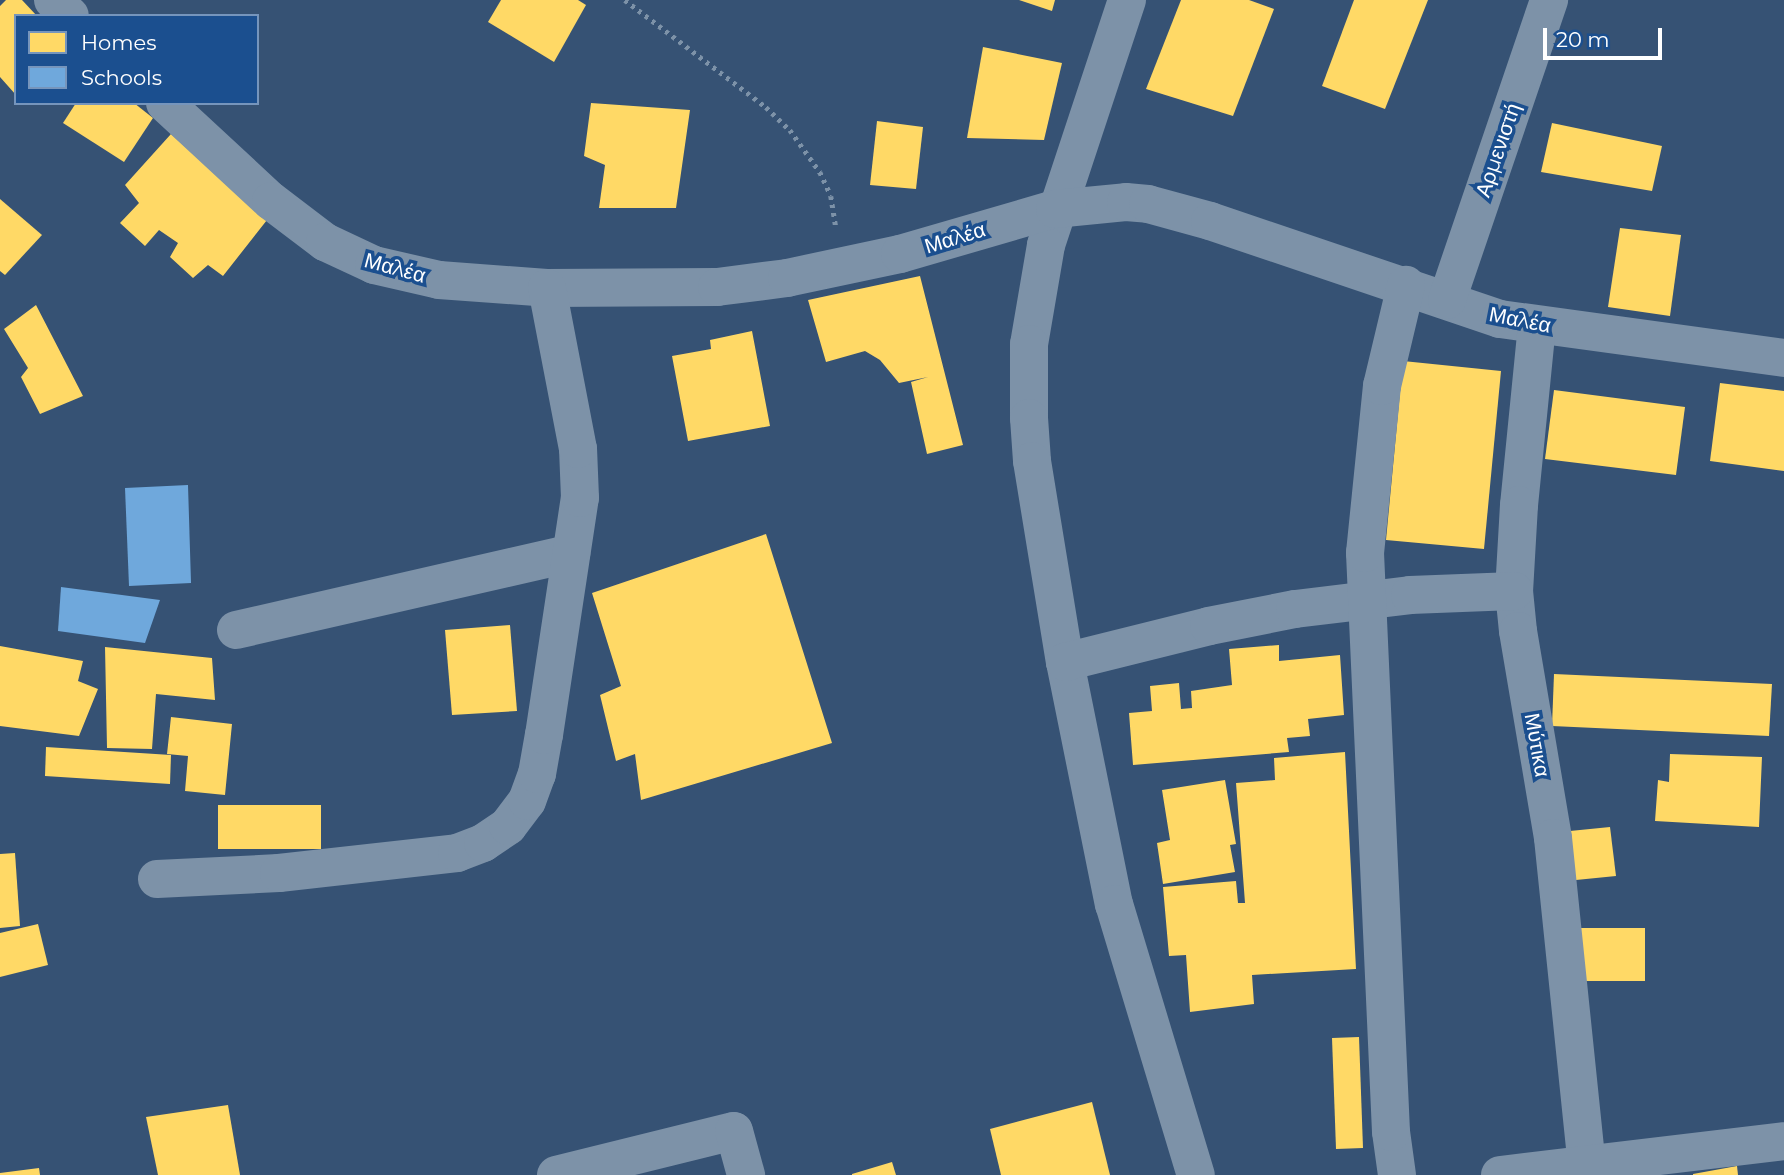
<!DOCTYPE html>
<html>
<head>
<meta charset="utf-8">
<style>
  body { margin:0 }
  #map { position:relative; width:1784px; height:1175px; overflow:hidden; background:#365274; font-family:Montserrat,sans-serif }
  div>[style] { position:absolute }
  .homes>* { inset:0; background:#ffd966 }
  .schools>* { inset:0; background:#6fa8dc }
  .path>* { height:4.5px; margin-top:-2.25px; transform-origin:0; background:repeating-linear-gradient(90deg,#7d92a8 0 3.5px,transparent 0 8.5px) }
  .street>* { height:38px; margin:-19px; padding:0 19px; transform-origin:19px; border-radius:19px; background:#7d92a8 }
  span { translate:-50% -50%; white-space:nowrap; text-align:center; line-height:1.15; -webkit-text-stroke:7px #1b4f8f; paint-order:stroke }
  .street-label { font-size:21px; color:#fff }
  .legend { position:absolute; left:14px; top:14px; width:245px; height:91px; box-sizing:border-box; background:#1b4f8f; border:2px solid #7695bc; margin:0; padding:9px 12px; list-style:none; font-size:21px; color:#fff }
  .legend li { display:flex; align-items:center; gap:14px; height:35px }
  .legend b { width:35px; border:2px solid #7695bc }
  .scale { position:absolute; left:1543px; top:28px; width:119px; height:32px; box-sizing:border-box; border:4px solid #fff; border-top:0; padding-left:9px; font-size:21px; line-height:24px; white-space:nowrap; color:#fff; -webkit-text-stroke:5px #1b4f8f; paint-order:stroke }
</style>
</head>
<body>
<div id="map">
  <div class="homes">
    <div style="clip-path:polygon(6px 0,22px 0,37px 16px,16px 16px,16px 95px,0 77px,0 6px)"></div>
    <div style="clip-path:polygon(501px 0,578px 0,586px 5px,554px 62px,488px 22px)"></div>
    <div style="clip-path:polygon(1019px 0,1055px 0,1052px 11px)"></div>
    <div style="clip-path:polygon(1181px 0,1249px 0,1274px 9px,1233px 116px,1146px 89px)"></div>
    <div style="clip-path:polygon(1354px 0,1428px 0,1385px 109px,1322px 86px)"></div>
    <div style="clip-path:polygon(983px 47px,1062px 63px,1044px 140px,967px 138px)"></div>
    <div style="clip-path:polygon(76px 103px,134px 103px,153px 118px,124px 162px,63px 123px)"></div>
    <div style="clip-path:polygon(591px 103px,690px 110px,676px 208px,599px 208px,605px 165px,584px 156px)"></div>
    <div style="clip-path:polygon(877px 121px,923px 127px,916px 189px,870px 185px)"></div>
    <div style="clip-path:polygon(1552px 123px,1662px 146px,1652px 191px,1541px 172px)"></div>
    <div style="clip-path:polygon(171px 134px,267px 220px,223px 276px,208px 265px,193px 278px,170px 257px,178px 243px,159px 230px,145px 246px,120px 223px,139px 203px,125px 185px)"></div>
    <div style="clip-path:polygon(0 199px,42px 235px,5px 275px,0 271px)"></div>
    <div style="clip-path:polygon(1620px 228px,1681px 235px,1670px 316px,1608px 307px)"></div>
    <div style="clip-path:polygon(920px 276px,963px 445px,927px 454px,911px 382px,928px 377px,899px 383px,880px 360px,865px 351px,826px 362px,808px 300px)"></div>
    <div style="clip-path:polygon(36px 305px,83px 396px,40px 414px,21px 377px,28px 368px,4px 329px)"></div>
    <div style="clip-path:polygon(752px 331px,770px 426px,688px 441px,672px 356px,711px 349px,710px 340px)"></div>
    <div style="clip-path:polygon(1403px 361px,1501px 371px,1484px 549px,1386px 540px)"></div>
    <div style="clip-path:polygon(1720px 383px,1784px 391px,1784px 471px,1710px 461px)"></div>
    <div style="clip-path:polygon(1554px 390px,1685px 407px,1676px 475px,1545px 459px)"></div>
    <div style="clip-path:polygon(766px 534px,832px 743px,641px 800px,635px 754px,616px 761px,600px 695px,621px 686px,592px 593px)"></div>
    <div style="clip-path:polygon(510px 625px,517px 711px,452px 715px,445px 630px)"></div>
    <div style="clip-path:polygon(1279px 645px,1279px 661px,1340px 655px,1344px 715px,1308px 719px,1310px 736px,1287px 738px,1289px 752px,1133px 765px,1129px 713px,1152px 711px,1150px 686px,1179px 683px,1181px 709px,1192px 708px,1191px 691px,1232px 685px,1229px 649px)"></div>
    <div style="clip-path:polygon(0 646px,83px 661px,78px 681px,98px 689px,79px 736px,0 726px)"></div>
    <div style="clip-path:polygon(105px 647px,212px 658px,215px 700px,156px 694px,152px 749px,107px 748px)"></div>
    <div style="clip-path:polygon(1554px 674px,1772px 684px,1769px 736px,1552px 726px)"></div>
    <div style="clip-path:polygon(171px 717px,232px 724px,225px 795px,185px 791px,188px 756px,167px 754px)"></div>
    <div style="clip-path:polygon(46px 747px,171px 755px,170px 784px,45px 776px)"></div>
    <div style="clip-path:polygon(1345px 752px,1356px 969px,1252px 975px,1254px 1004px,1190px 1012px,1186px 955px,1169px 956px,1163px 887px,1236px 881px,1238px 903px,1245px 903px,1236px 783px,1275px 780px,1274px 758px)"></div>
    <div style="clip-path:polygon(1670px 754px,1762px 757px,1759px 827px,1655px 821px,1658px 780px,1669px 782px)"></div>
    <div style="clip-path:polygon(1225px 780px,1236px 844px,1230px 845px,1235px 872px,1163px 884px,1157px 843px,1170px 840px,1162px 790px)"></div>
    <div style="clip-path:polygon(218px 805px,321px 805px,321px 849px,218px 849px)"></div>
    <div style="clip-path:polygon(1610px 827px,1616px 876px,1566px 881px,1560px 832px)"></div>
    <div style="clip-path:polygon(15px 853px,20px 926px,0 928px,0 854px)"></div>
    <div style="clip-path:polygon(38px 924px,48px 965px,0 977px,0 933px)"></div>
    <div style="clip-path:polygon(1576px 928px,1645px 928px,1645px 981px,1576px 981px)"></div>
    <div style="clip-path:polygon(1359px 1037px,1363px 1148px,1336px 1149px,1332px 1038px)"></div>
    <div style="clip-path:polygon(1092px 1102px,1110px 1175px,1001px 1175px,990px 1129px)"></div>
    <div style="clip-path:polygon(228px 1105px,240px 1175px,158px 1175px,146px 1117px)"></div>
    <div style="clip-path:polygon(892px 1162px,896px 1175px,852px 1175px,852px 1174px)"></div>
    <div style="clip-path:polygon(1737px 1166px,1738px 1175px,1693px 1175px,1693px 1174px)"></div>
    <div style="clip-path:polygon(39px 1168px,40px 1175px,0 1175px,0 1173px)"></div>
  </div>
  <div class="schools">
    <div style="clip-path:polygon(188px 485px,191px 583px,129px 586px,125px 488px)"></div>
    <div style="clip-path:polygon(61px 587px,160px 600px,145px 643px,58px 631px)"></div>
  </div>
  <div class="path">
    <div style="left:625px;top:0;width:177px;rotate:37.2deg"></div>
    <div style="left:766px;top:107px;width:33px;rotate:44deg"></div>
    <div style="left:790px;top:130px;width:52px;rotate:54.5deg"></div>
    <div style="left:820px;top:172px;width:26px;rotate:65deg"></div>
    <div style="left:831px;top:196px;width:31px;rotate:81deg"></div>
  </div>
  <div class="street">
    <div style="left:53px;top:0;width:23px;rotate:43deg"></div>
    <div style="left:1127px;top:0;width:258px;rotate:108.3deg"></div>
    <div style="left:1046px;top:245px;width:100px;rotate:99.7deg"></div>
    <div style="left:1029px;top:344px;width:74px;rotate:90deg"></div>
    <div style="left:1029px;top:418px;width:43px;rotate:86deg"></div>
    <div style="left:1032px;top:461px;width:204px;rotate:80.7deg"></div>
    <div style="left:1065px;top:662px;width:247px;rotate:78.6deg"></div>
    <div style="left:1114px;top:904px;width:283px;rotate:73.2deg"></div>
    <div style="left:165px;top:103px;width:144px;rotate:42.8deg"></div>
    <div style="left:271px;top:201px;width:68px;rotate:37.2deg"></div>
    <div style="left:325px;top:242px;width:54px;rotate:25.1deg"></div>
    <div style="left:374px;top:265px;width:67px;rotate:13deg"></div>
    <div style="left:439px;top:280px;width:108px;rotate:4.2deg"></div>
    <div style="left:547px;top:288px;width:170px;rotate:-0.3deg"></div>
    <div style="left:717px;top:287px;width:71px;rotate:-7.3deg"></div>
    <div style="left:787px;top:278px;width:116px;rotate:-12deg"></div>
    <div style="left:900px;top:254px;width:161px;rotate:-16.2deg"></div>
    <div style="left:1055px;top:209px;width:71px;rotate:-5.6deg"></div>
    <div style="left:1126px;top:202px;width:22px;rotate:5deg"></div>
    <div style="left:1148px;top:204px;width:64px;rotate:15.3deg"></div>
    <div style="left:1210px;top:221px;width:306px;rotate:18.7deg"></div>
    <div style="left:1500px;top:319px;width:287px;rotate:7.8deg"></div>
    <div style="left:1447px;top:300px;width:317px;rotate:-71.2deg"></div>
    <div style="left:1537px;top:325px;width:181px;rotate:95.7deg"></div>
    <div style="left:1519px;top:505px;width:86px;rotate:93.3deg"></div>
    <div style="left:1514px;top:591px;width:40px;rotate:84.3deg"></div>
    <div style="left:1518px;top:631px;width:210px;rotate:80.4deg"></div>
    <div style="left:1553px;top:838px;width:329px;rotate:84.1deg"></div>
    <div style="left:236px;top:630px;width:344px;rotate:-12.9deg"></div>
    <div style="left:1065px;top:662px;width:148px;rotate:-14deg"></div>
    <div style="left:1209px;top:626px;width:88px;rotate:-11.2deg"></div>
    <div style="left:1295px;top:609px;width:116px;rotate:-6.9deg"></div>
    <div style="left:1410px;top:595px;width:104px;rotate:-2.2deg"></div>
    <div style="left:157px;top:879px;width:122px;rotate:-2.8deg"></div>
    <div style="left:279px;top:873px;width:179px;rotate:-6.4deg"></div>
    <div style="left:457px;top:853px;width:28px;rotate:-21deg"></div>
    <div style="left:483px;top:843px;width:30px;rotate:-34deg"></div>
    <div style="left:508px;top:826px;width:31px;rotate:-53deg"></div>
    <div style="left:527px;top:801px;width:29px;rotate:-70deg"></div>
    <div style="left:537px;top:774px;width:40px;rotate:-80deg"></div>
    <div style="left:544px;top:735px;width:240px;rotate:-81.4deg"></div>
    <div style="left:580px;top:498px;width:49px;rotate:-92.3deg"></div>
    <div style="left:578px;top:449px;width:164px;rotate:-100.9deg"></div>
    <div style="left:556px;top:1175px;width:183px;rotate:-13.9deg"></div>
    <div style="left:734px;top:1131px;width:46px;rotate:74.7deg"></div>
    <div style="left:1397px;top:1175px;width:43px;rotate:-97.9deg"></div>
    <div style="left:1391px;top:1132px;width:580px;rotate:-92.57deg"></div>
    <div style="left:1365px;top:553px;width:168px;rotate:-84.2deg"></div>
    <div style="left:1382px;top:386px;width:104px;rotate:-76.6deg"></div>
    <div style="left:1500px;top:1175px;width:286px;rotate:-6.8deg"></div>
  </div>
  <div class="street-label">
    <span style="left:1498px;top:150px;rotate:-71deg">Αρμενιστή</span>
    <span style="left:955px;top:238px;rotate:-17deg">Μαλέα</span>
    <span style="left:395px;top:268px;rotate:15deg">Μαλέα</span>
    <span style="left:1520px;top:320px;rotate:11deg">Μαλέα</span>
    <span style="left:1537px;top:745px;rotate:80deg">Μύτικα</span>
  </div>
  <ul class="legend">
  <li><b style="height:19px;background:#ffd966"></b>Homes</li>
  <li><b style="height:19px;background:#6fa8dc"></b>Schools</li>
  </ul>
  <div class="scale">20 m</div>
</div>
</body>
</html>
